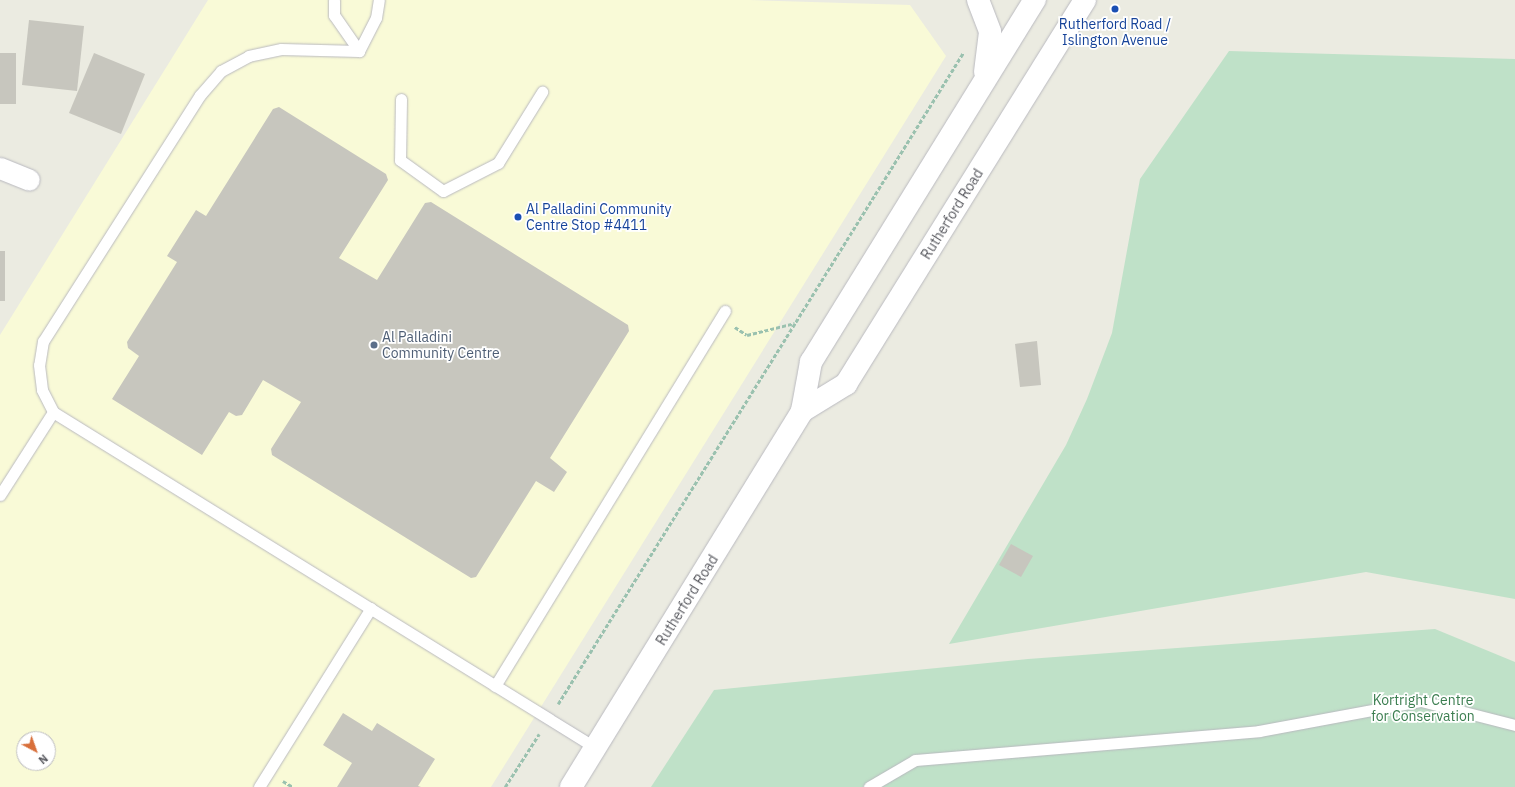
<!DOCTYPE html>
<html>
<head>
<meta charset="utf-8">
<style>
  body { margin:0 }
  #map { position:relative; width:1515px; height:787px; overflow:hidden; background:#ebebe1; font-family:"IBM Plex Sans",sans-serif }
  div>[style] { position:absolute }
  .commercial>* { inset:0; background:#f9fad7 }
  .green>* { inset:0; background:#bfe1c8 }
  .building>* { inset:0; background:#c7c6be }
  .path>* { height:2.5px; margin-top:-1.25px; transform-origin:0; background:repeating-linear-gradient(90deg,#9ac1af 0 4px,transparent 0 6px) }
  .roads { filter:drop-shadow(0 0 1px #b9b9bf) drop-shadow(0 0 1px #b9b9bf) }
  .service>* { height:11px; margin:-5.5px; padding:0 5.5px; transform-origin:5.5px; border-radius:5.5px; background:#fff }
  .minor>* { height:21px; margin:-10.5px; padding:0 10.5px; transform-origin:10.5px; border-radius:10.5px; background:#fff }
  .secondary>* { height:22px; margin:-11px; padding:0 11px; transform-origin:11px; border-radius:11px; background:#fff }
  .dots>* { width:11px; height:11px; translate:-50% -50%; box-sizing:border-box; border:2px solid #fff; border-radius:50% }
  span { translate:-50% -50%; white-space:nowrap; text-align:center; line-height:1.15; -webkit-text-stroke:3.5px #fff; paint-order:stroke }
  .transit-label { font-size:14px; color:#164399 }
  .left { translate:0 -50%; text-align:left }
  .street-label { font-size:14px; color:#5a5b61 }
  .service-label { font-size:14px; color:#4e5e75 }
  .park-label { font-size:14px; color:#3b7e50 }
  .north { position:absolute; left:16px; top:731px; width:40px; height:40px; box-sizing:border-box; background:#fff; border:1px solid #bdbdc0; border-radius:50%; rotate:139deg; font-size:11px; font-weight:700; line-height:16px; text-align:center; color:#5a5b61 }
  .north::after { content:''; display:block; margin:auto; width:14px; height:18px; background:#d86f3a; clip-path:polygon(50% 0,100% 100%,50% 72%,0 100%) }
</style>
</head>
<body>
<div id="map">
  <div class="commercial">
    <div style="clip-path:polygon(evenodd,208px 0,749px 0,910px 5px,946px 56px,491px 787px,0 787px,0 335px,208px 0,24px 739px,48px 739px,48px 763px,24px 763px,24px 739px)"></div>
  </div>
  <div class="green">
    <div style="clip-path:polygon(1229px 51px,1515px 59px,1515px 599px,1366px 572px,949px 644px,1066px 445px,1087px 399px,1112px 333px,1140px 179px)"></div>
    <div style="clip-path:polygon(1435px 629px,1515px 662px,1515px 787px,651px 787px,714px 690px,1028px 659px)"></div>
  </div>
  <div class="building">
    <div style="clip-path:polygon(29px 20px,84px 26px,77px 91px,22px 85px)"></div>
    <div style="clip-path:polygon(0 53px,16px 53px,16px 104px,0 104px)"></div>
    <div style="clip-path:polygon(94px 53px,145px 74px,121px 134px,69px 113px)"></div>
    <div style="clip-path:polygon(279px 107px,386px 174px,388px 180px,339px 258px,377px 280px,425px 203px,431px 202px,628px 325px,629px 331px,550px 458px,567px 472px,554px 492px,536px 481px,476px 577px,471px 578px,272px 455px,271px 449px,301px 402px,263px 380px,242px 415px,236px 416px,229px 412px,202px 455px,112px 399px,139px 356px,128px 348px,127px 342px,177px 262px,167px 256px,196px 210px,206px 216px,273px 109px)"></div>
    <div style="clip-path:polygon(0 251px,5px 251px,5px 301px,0 301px)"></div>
    <div style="clip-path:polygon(1037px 341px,1041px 385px,1020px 387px,1015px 344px)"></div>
    <div style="clip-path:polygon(1011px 544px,1033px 556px,1021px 577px,999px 565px)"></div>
    <div style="clip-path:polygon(343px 713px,372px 731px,377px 723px,435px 759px,418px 786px,421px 787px,337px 787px,352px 763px,323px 745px)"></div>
  </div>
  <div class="path">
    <div style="left:735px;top:327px;width:14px;rotate:34deg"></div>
    <div style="left:747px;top:335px;width:49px;rotate:-14deg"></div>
    <div style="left:558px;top:704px;width:767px;rotate:-58.11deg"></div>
    <div style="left:283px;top:781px;width:12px;rotate:31deg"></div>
    <div style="left:505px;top:787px;width:63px;rotate:-57.3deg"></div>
  </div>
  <div class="roads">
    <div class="service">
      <div style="left:334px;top:0;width:15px;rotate:90deg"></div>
      <div style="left:334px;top:15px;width:44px;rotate:55.2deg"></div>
      <div style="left:359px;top:51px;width:78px;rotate:-178.5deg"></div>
      <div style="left:281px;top:49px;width:33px;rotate:168deg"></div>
      <div style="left:249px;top:56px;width:32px;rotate:152deg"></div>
      <div style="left:221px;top:71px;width:32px;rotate:131deg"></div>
      <div style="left:200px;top:95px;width:292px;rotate:122.5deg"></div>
      <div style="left:43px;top:341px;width:24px;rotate:99deg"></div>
      <div style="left:39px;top:365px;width:25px;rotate:83deg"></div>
      <div style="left:42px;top:390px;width:25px;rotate:63deg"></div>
      <div style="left:53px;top:412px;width:639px;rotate:31.75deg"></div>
      <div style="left:359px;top:51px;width:37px;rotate:-63deg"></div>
      <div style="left:376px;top:18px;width:18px;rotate:-81deg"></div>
      <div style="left:401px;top:99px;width:61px;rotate:90.9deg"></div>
      <div style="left:400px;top:160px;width:53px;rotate:35.8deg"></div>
      <div style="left:443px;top:191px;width:62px;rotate:-27deg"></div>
      <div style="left:498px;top:163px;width:84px;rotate:-58.2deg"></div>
      <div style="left:0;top:495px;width:98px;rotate:-57.4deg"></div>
      <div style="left:495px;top:686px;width:440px;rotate:-58.5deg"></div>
      <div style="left:259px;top:787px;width:211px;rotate:-58deg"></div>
      <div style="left:869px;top:787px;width:53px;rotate:-30.4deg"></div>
      <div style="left:915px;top:760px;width:345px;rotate:-4.8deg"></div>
      <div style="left:1259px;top:731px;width:165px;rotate:-10.5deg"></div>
      <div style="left:1421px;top:701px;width:97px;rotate:14.3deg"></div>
    </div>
    <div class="minor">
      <div style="left:0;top:168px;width:31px;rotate:22deg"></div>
    </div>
    <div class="secondary">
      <div style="left:978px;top:0;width:34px;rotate:69deg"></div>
      <div style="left:990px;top:32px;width:40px;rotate:97.1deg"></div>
      <div style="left:802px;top:411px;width:52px;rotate:-31.5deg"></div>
      <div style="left:846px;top:384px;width:452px;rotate:-58.1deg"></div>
      <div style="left:571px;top:787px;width:441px;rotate:-58.4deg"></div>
      <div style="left:802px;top:411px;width:50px;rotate:-79.6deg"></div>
      <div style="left:811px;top:362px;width:426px;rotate:-58.3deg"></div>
    </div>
  </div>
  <div class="dots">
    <div style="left:1115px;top:9px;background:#1a4fb4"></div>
    <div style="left:518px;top:217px;background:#1a4fb4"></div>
    <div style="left:374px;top:345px;background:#5c6f8a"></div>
  </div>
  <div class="transit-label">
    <span style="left:1115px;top:32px">Rutherford Road /<br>Islington Avenue</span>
    <span class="left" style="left:526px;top:217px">Al Palladini Community<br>Centre Stop #4411</span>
  </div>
  <div class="street-label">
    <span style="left:952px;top:214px;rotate:-58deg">Rutherford Road</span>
    <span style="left:687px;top:600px;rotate:-58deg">Rutherford Road</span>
  </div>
  <div class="service-label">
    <span class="left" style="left:382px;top:345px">Al Palladini<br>Community Centre</span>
  </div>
  <div class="park-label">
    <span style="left:1423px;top:708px">Kortright Centre<br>for Conservation</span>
  </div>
  <div class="north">N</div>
</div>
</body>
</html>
